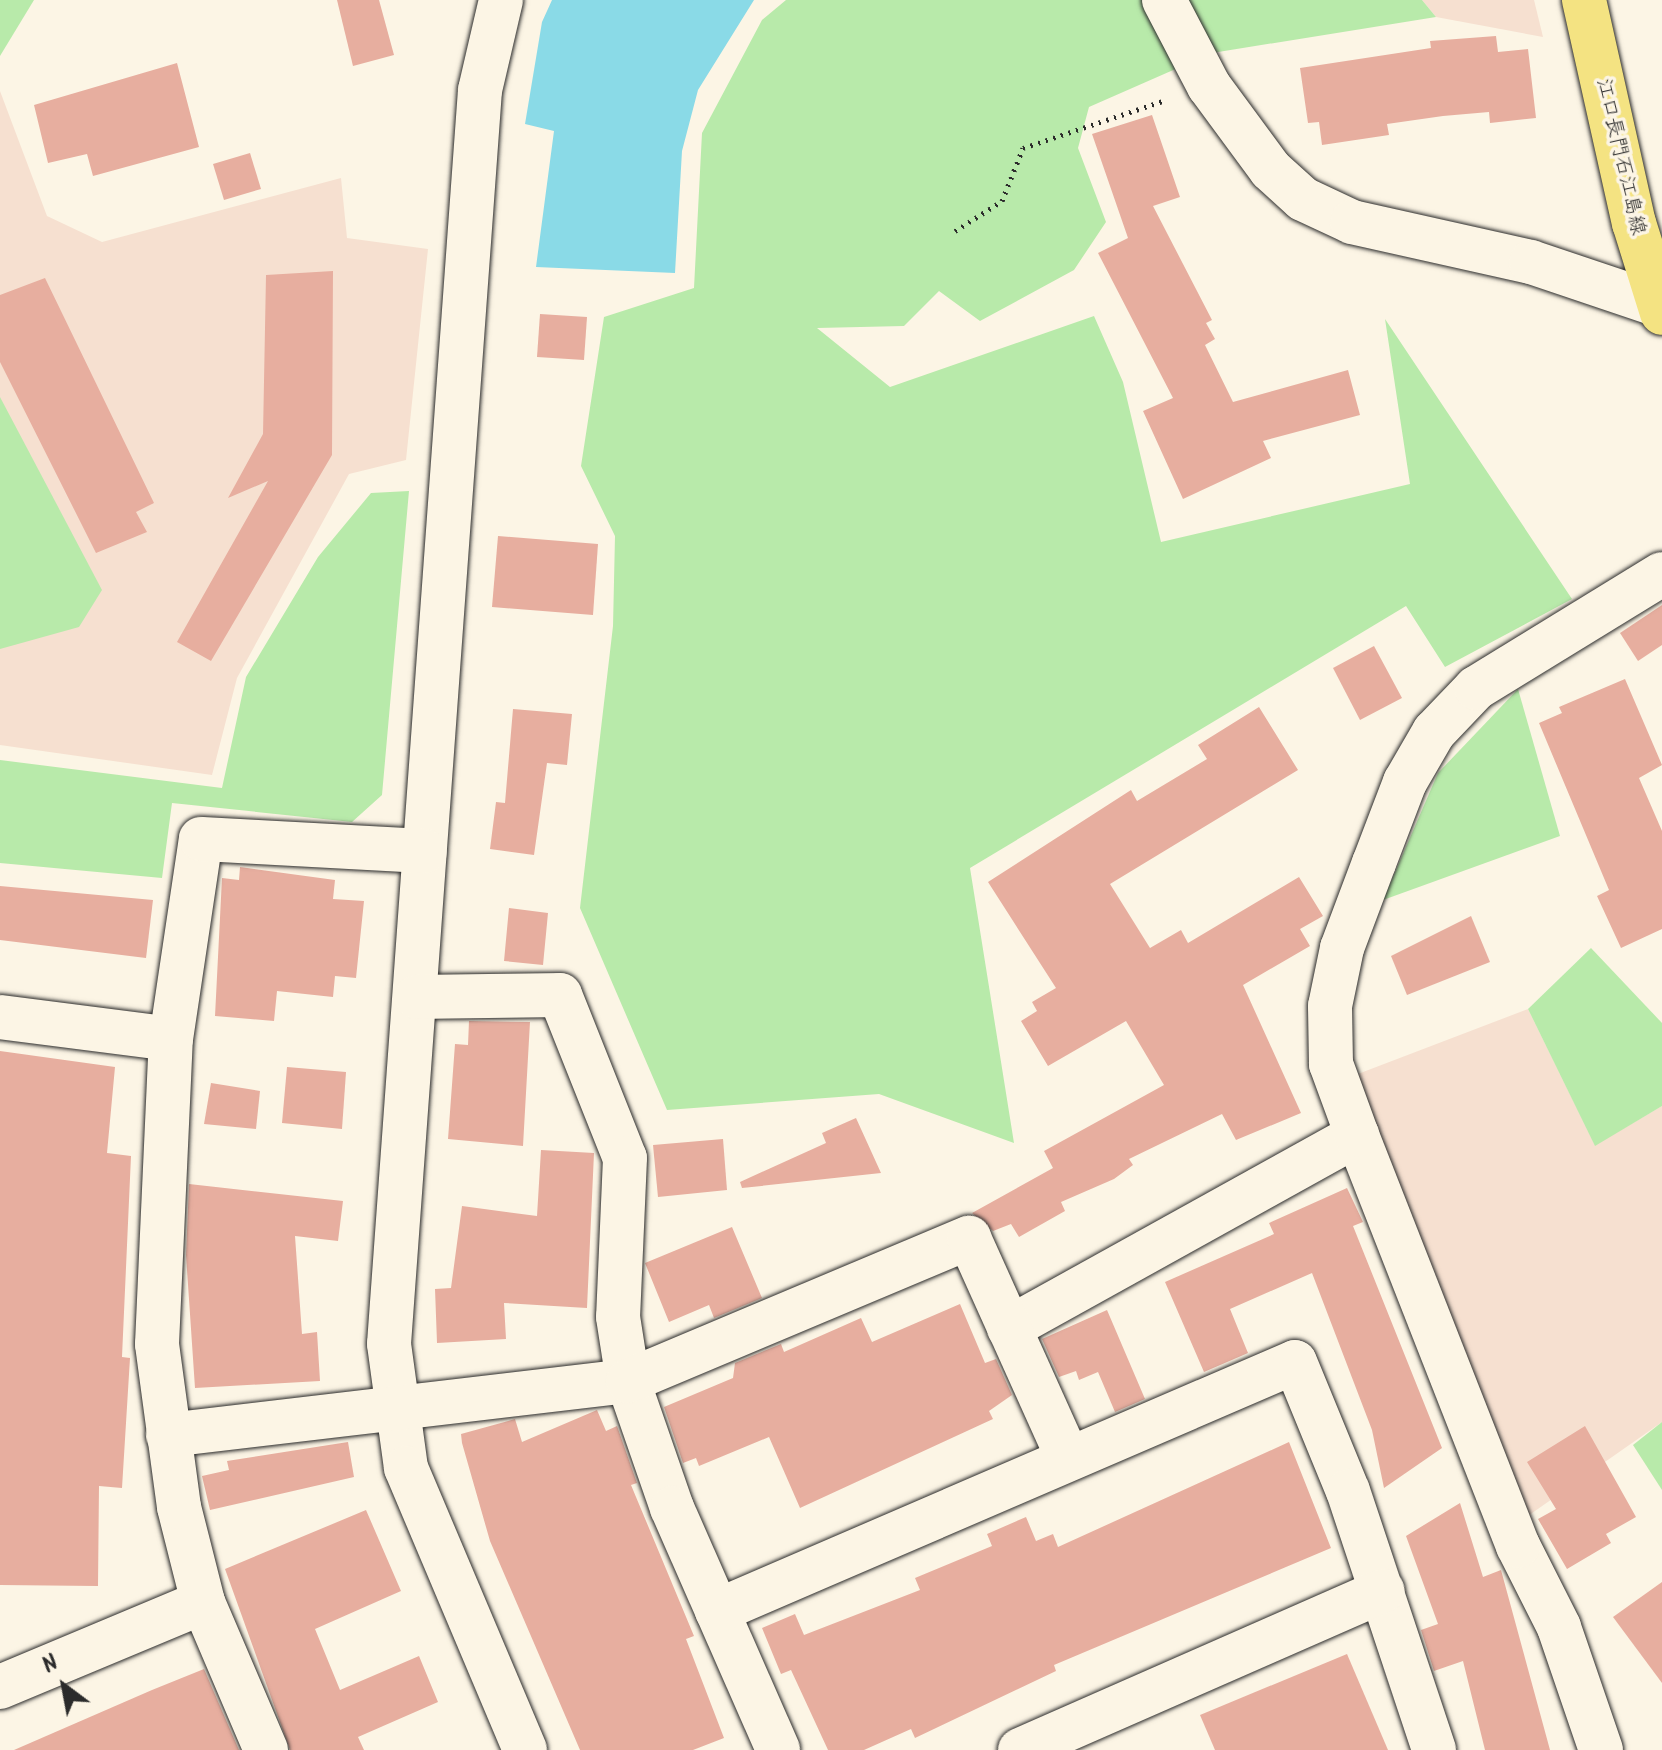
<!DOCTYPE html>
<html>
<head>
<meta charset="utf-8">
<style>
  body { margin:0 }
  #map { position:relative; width:1662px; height:1750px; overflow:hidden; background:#fcf5e5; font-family:Kalam,"Klee One",sans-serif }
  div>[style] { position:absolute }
  .built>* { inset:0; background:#f6e0d0 }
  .green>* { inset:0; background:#b8eaaa }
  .water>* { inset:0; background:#8adae7 }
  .building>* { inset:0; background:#e7ae9f }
  .path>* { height:5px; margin-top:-2.5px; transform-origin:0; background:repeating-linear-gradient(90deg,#2b2b2b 0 2px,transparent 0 8px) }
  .roads { filter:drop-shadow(0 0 2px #2b2b2b) drop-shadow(0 0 2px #2b2b2b) }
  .minor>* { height:44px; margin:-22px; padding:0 22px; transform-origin:22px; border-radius:22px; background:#fcf5e5 }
  .major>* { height:44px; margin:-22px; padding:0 22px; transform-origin:22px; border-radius:22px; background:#f4e382 }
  span { translate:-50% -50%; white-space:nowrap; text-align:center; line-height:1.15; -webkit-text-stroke:7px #fcf5e5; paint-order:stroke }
  .street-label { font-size:20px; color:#2b2b2b }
  .north { position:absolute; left:24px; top:1646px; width:80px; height:80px; -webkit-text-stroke:6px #fcf5e5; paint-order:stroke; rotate:328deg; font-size:22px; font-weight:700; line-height:32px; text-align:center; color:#2b2b2b }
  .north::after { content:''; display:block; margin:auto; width:28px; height:36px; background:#2b2b2b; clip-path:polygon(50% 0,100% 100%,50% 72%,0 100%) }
</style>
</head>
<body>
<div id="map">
  <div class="built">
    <div style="clip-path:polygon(1422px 0,1534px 0,1543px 37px,1436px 17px)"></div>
    <div style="clip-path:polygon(0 91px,47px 216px,102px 242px,341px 178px,347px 238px,428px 249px,406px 460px,349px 474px,237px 678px,212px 775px,0 745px)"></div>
    <div style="clip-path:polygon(1528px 1009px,1595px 1145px,1662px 1106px,1662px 1422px,1525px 1518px,1350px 1077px)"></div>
  </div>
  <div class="green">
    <div style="clip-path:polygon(0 0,34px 0,0 56px)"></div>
    <div style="clip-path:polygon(786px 0,1422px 0,1436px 17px,1212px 53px,1089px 107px,1078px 148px,1106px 222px,1074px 270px,980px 321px,939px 291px,904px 326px,817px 328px,890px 387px,1094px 316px,1123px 382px,1161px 542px,1410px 484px,1385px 319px,1572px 599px,1445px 667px,1406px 606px,970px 868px,1014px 1143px,879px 1094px,667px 1110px,580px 908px,613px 626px,615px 536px,581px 466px,604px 317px,694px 288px,702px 133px,762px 20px)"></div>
    <div style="clip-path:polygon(0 397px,102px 590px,79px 627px,0 649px)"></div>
    <div style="clip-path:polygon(409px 491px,382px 795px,352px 822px,172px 803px,162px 878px,0 863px,0 760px,222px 788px,246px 677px,318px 557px,371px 493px)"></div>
    <div style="clip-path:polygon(1518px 689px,1560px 836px,1383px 900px,1438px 773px)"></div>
    <div style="clip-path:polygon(1591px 948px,1662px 1023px,1662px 1106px,1595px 1146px,1528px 1009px)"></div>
    <div style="clip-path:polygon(1662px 1422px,1662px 1490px,1633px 1445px)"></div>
  </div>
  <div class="water">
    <div style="clip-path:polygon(552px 0,754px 0,698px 90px,682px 151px,675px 273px,536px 267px,554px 131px,525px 124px,542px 22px)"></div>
  </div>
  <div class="building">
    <div style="clip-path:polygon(337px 0,379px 0,394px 55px,353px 66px)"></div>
    <div style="clip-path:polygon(1496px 36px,1498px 52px,1528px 49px,1536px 118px,1490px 123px,1489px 112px,1443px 116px,1387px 124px,1389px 135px,1322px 145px,1319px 122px,1308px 123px,1300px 68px,1431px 48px,1430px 41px)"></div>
    <div style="clip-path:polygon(177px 63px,199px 147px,93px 176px,87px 154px,48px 163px,34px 105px)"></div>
    <div style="clip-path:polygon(1152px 115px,1180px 197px,1153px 206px,1212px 320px,1206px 323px,1215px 339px,1205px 345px,1233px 402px,1348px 370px,1360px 415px,1263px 441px,1271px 458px,1183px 499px,1143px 411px,1173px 398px,1098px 253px,1128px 238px,1092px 134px)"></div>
    <div style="clip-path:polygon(250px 153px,261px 189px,224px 200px,213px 164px)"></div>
    <div style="clip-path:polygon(333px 271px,332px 455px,211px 661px,177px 642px,268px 481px,228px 498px,263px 434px,266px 275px)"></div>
    <div style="clip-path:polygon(45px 278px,154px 503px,136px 512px,147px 532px,96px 553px,0 362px,0 295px)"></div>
    <div style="clip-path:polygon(540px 314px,587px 317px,584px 360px,537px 357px)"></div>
    <div style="clip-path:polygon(498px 536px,598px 544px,593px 615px,492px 607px)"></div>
    <div style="clip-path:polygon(1662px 605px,1662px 645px,1638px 661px,1620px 633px)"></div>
    <div style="clip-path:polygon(1374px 646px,1402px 698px,1360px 720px,1333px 668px)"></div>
    <div style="clip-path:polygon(1625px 679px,1662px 765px,1639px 778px,1662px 831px,1662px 929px,1621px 948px,1597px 896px,1609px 890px,1539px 723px,1562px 713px,1559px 707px)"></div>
    <div style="clip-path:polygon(1259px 707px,1298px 770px,1110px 884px,1150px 948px,1181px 930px,1188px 943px,1299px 877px,1323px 916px,1300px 929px,1310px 946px,1243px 985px,1301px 1113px,1236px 1140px,1222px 1114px,1129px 1159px,1133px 1165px,1114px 1179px,1061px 1202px,1065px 1211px,1019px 1237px,1011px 1224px,993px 1231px,972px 1213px,1053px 1168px,1044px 1151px,1164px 1085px,1126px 1021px,1048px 1066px,1021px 1021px,1037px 1011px,1032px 1002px,1056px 988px,988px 882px,1131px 790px,1137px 801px,1207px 759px,1198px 745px)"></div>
    <div style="clip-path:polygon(513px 709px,572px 714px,567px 765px,547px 763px,534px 855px,490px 849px,496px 802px,505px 803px)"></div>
    <div style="clip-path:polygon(240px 867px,335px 880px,333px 899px,364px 901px,356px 978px,335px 976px,333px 997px,277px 991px,274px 1021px,215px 1016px,222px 878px,239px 880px)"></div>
    <div style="clip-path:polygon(0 886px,153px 900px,146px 958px,0 940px)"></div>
    <div style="clip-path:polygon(509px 908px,548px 913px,543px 965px,504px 961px)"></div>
    <div style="clip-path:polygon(1471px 916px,1490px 962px,1407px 995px,1391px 956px)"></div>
    <div style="clip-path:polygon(469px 1021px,530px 1022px,523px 1146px,448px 1139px,455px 1044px,468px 1045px)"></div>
    <div style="clip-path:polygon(0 1051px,115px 1067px,107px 1153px,131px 1156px,122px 1357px,130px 1358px,122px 1488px,99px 1486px,98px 1586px,0 1585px)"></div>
    <div style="clip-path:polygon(287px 1067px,346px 1072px,342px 1129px,282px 1123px)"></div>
    <div style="clip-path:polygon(211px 1083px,260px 1091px,256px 1129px,204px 1124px)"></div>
    <div style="clip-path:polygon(856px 1118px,881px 1173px,742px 1188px,740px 1182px,826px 1143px,822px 1133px)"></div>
    <div style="clip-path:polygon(723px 1139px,727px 1190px,658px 1197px,653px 1145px)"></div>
    <div style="clip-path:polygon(541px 1150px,594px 1153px,587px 1308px,504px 1303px,506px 1339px,437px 1343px,435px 1289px,451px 1288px,462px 1206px,537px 1216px)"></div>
    <div style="clip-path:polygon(189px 1184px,343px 1201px,338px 1241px,295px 1236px,302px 1334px,317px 1332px,320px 1381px,195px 1388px,186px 1255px)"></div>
    <div style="clip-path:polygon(1347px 1188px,1363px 1222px,1353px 1226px,1442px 1448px,1384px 1488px,1372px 1430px,1312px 1273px,1230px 1309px,1248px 1353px,1204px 1372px,1165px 1282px,1274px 1234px,1269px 1223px)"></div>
    <div style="clip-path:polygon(732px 1227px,762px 1298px,714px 1318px,709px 1305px,669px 1322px,645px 1263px)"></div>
    <div style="clip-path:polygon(960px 1304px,985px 1363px,996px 1359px,1012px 1395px,989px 1411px,993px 1419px,800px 1508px,769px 1437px,699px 1466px,696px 1458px,683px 1463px,664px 1407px,733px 1378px,735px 1363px,781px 1344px,784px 1352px,861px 1318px,872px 1342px)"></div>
    <div style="clip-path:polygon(1107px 1310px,1145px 1399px,1115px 1412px,1098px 1372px,1079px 1380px,1076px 1371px,1059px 1377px,1042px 1339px)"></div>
    <div style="clip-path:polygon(597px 1410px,606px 1431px,617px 1426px,637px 1483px,631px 1485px,694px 1636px,686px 1639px,724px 1738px,693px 1750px,580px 1750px,490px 1541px,462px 1443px,461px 1434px,515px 1419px,522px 1442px)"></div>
    <div style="clip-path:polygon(1585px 1426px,1636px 1517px,1606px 1534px,1611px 1543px,1567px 1569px,1538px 1519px,1556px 1509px,1527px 1462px)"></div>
    <div style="clip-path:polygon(348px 1442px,354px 1477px,210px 1510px,202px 1476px,229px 1470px,227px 1461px)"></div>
    <div style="clip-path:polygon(1289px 1442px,1331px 1548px,1054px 1665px,1056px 1671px,915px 1738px,911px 1729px,864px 1750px,828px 1750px,791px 1670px,781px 1674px,762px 1628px,795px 1614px,804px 1635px,920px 1590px,915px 1578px,992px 1546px,987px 1534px,1026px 1517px,1036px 1541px,1053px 1534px,1058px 1547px)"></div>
    <div style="clip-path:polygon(1460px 1503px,1483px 1577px,1501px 1570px,1550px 1750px,1485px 1750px,1463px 1661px,1434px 1671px,1421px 1630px,1438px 1624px,1406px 1536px)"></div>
    <div style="clip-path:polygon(366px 1510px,401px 1591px,315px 1629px,340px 1690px,419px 1656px,438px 1702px,358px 1737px,364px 1750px,290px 1750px,225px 1569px)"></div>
    <div style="clip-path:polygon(1662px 1582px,1662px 1683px,1613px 1617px)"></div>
    <div style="clip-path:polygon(1347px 1654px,1388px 1750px,1215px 1750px,1200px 1715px)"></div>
    <div style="clip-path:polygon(204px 1669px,239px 1750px,14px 1750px,152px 1690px)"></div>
  </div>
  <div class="path">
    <div style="left:955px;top:231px;width:56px;rotate:-32.6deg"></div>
    <div style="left:1002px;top:201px;width:57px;rotate:-68.4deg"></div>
    <div style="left:1023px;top:148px;width:151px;rotate:-18.6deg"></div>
  </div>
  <div class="roads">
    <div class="minor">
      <div style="left:501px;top:0;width:92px;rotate:103.1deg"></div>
      <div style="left:480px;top:90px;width:1257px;rotate:94.15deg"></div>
      <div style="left:389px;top:1344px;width:125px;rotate:82.2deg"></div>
      <div style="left:406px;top:1468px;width:306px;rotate:67.1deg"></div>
      <div style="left:1164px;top:0;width:97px;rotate:62.4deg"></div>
      <div style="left:1209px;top:86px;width:104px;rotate:53.6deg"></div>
      <div style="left:1271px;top:170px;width:43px;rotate:42.2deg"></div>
      <div style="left:1303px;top:199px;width:54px;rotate:25.1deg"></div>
      <div style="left:1352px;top:222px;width:183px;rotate:12.6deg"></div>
      <div style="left:1531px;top:262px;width:135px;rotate:18.6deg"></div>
      <div style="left:417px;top:997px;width:143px;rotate:-0.8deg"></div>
      <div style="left:560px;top:995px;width:175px;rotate:68.3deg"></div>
      <div style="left:625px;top:1158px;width:159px;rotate:92.5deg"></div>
      <div style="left:618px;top:1317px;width:65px;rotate:81.1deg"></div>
      <div style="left:628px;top:1381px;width:134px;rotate:70.9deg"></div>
      <div style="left:672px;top:1508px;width:264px;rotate:66.3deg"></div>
      <div style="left:0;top:1017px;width:172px;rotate:7.3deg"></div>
      <div style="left:1009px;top:1328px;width:398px;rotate:-29deg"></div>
      <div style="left:168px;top:1435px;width:463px;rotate:-6.7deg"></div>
      <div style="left:628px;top:1381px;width:370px;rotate:-22.8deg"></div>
      <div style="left:969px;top:1238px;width:239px;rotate:65.8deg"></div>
      <div style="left:717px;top:1611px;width:629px;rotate:-23.31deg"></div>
      <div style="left:1295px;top:1362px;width:139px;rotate:67.7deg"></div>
      <div style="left:1348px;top:1491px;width:273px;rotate:71.6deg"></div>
      <div style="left:0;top:1687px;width:220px;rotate:-22.7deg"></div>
      <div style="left:266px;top:1750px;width:161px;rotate:-113.1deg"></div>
      <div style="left:203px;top:1602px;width:98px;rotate:-104.2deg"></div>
      <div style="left:179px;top:1507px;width:164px;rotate:-97.7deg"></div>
      <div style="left:157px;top:1344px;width:305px;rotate:-87.4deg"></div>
      <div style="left:171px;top:1039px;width:202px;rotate:-81.5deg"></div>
      <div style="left:201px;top:839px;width:224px;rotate:3.1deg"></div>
      <div style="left:1020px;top:1750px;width:396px;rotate:-23.7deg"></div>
      <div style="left:1601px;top:1750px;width:130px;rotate:-108.9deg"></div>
      <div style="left:1559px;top:1627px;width:91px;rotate:-116.8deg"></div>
      <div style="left:1518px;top:1546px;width:441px;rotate:-111.4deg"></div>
      <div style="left:1357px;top:1135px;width:76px;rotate:-110.1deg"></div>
      <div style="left:1331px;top:1064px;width:58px;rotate:-91deg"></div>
      <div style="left:1330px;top:1006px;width:59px;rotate:-78.3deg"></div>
      <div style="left:1342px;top:948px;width:91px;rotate:-69.4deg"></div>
      <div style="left:1374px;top:863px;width:87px;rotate:-69.1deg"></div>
      <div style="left:1405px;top:782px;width:58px;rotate:-59.9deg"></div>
      <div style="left:1434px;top:732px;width:61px;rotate:-46.3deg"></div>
      <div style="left:1476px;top:688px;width:218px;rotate:-31.5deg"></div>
    </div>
    <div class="major">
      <div style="left:1584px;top:0;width:229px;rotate:77.4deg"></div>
      <div style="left:1634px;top:223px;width:94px;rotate:72.7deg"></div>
    </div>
  </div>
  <div class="street-label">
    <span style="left:1620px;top:157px;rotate:77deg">江口長門石江島線</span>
  </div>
  <div class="north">N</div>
</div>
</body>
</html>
